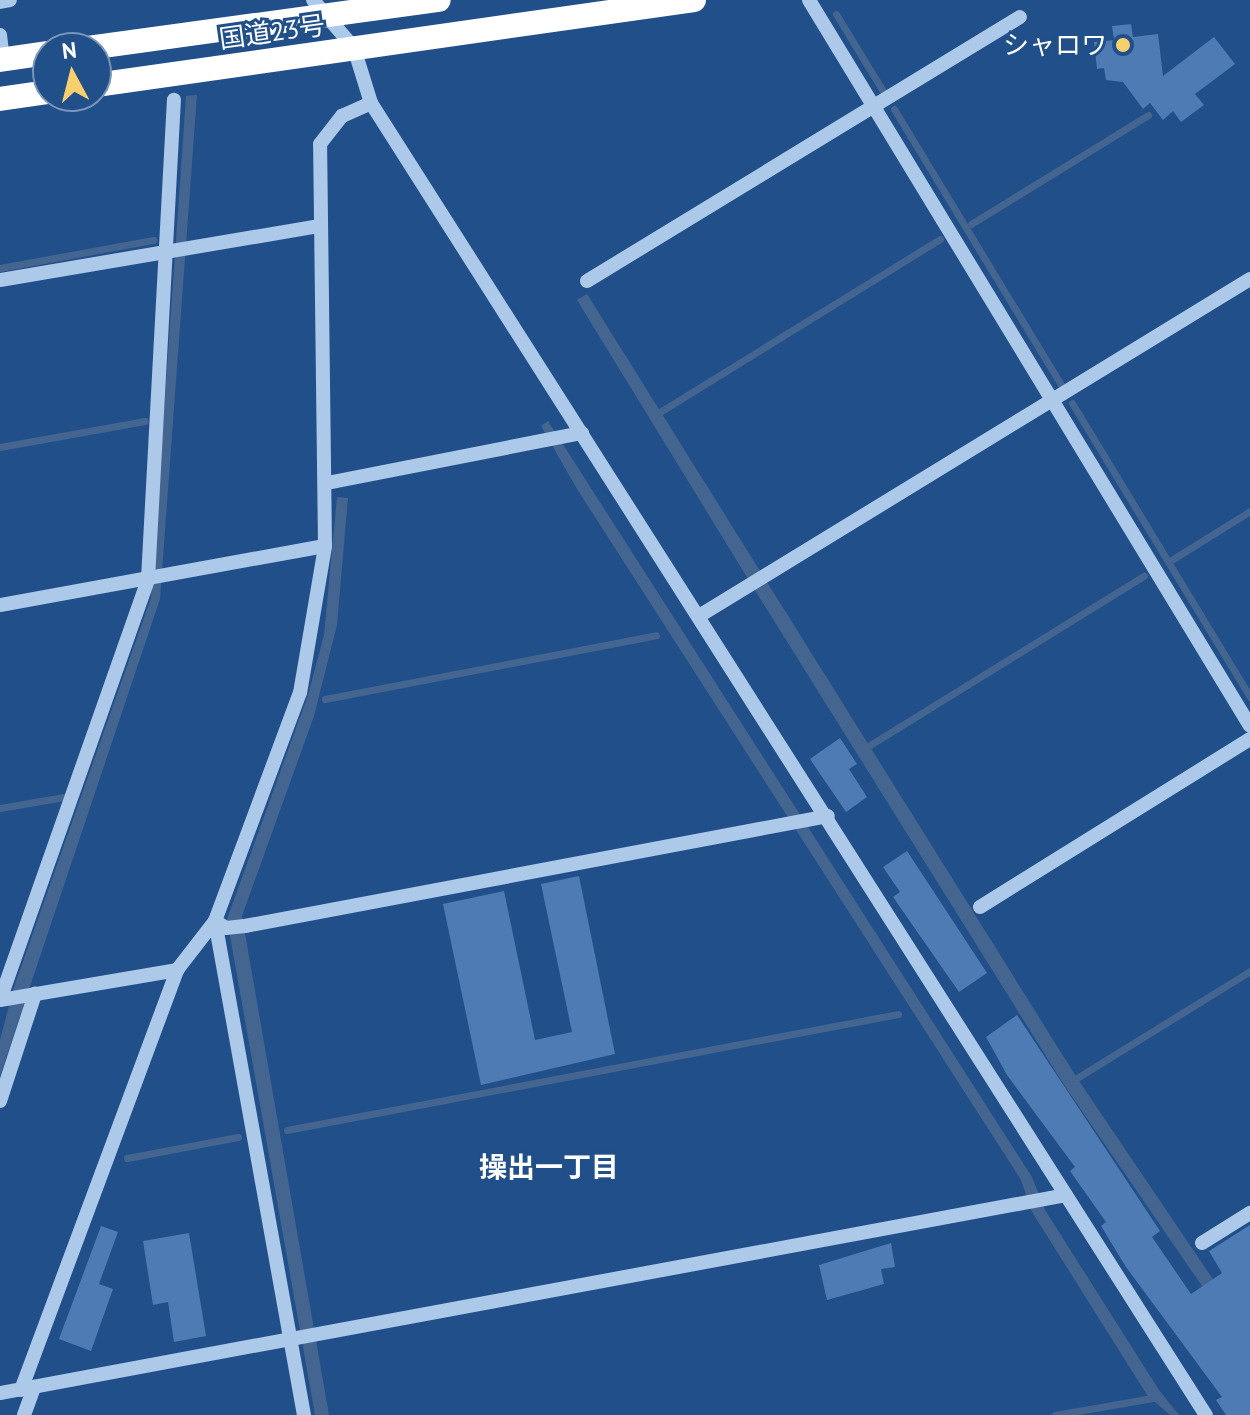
<!DOCTYPE html>
<html>
<head>
<meta charset="utf-8">
<style>
  body { margin:0 }
  #map { position:relative; width:1250px; height:1415px; overflow:hidden; background:#214f89; font-family:"PT Sans","Noto Sans JP",sans-serif }
  div>[style] { position:absolute }
  .water>* { inset:0; background:#44658f }
  .stream>* { height:7px; margin:-3.5px; padding:0 3.5px; transform-origin:3.5px; border-radius:3.5px; background:#44658f }
  .building>* { inset:0; background:#4e7bb3 }
  .minor>* { height:14px; margin:-7px; padding:0 7px; transform-origin:7px; border-radius:7px; background:#adc9ea }
  .highway>* { height:24px; margin:-12px; padding:0 12px; transform-origin:12px; border-radius:12px; background:#fff }
  .dots>* { width:22px; height:22px; translate:-50% -50%; box-sizing:border-box; border:4px solid #214f89; border-radius:50% }
  span { translate:-50% -50%; white-space:nowrap; text-align:center; line-height:1.15; -webkit-text-stroke:6px #214f89; paint-order:stroke }
  .street-label { font-size:26px; color:#fff }
  .poi-label { font-size:26px; color:#fff }
  .right { translate:-100% -50%; text-align:right }
  .neighbourhood-label { font-size:28px; color:#fff; font-weight:700 }
  .north { position:absolute; left:32px; top:32px; width:80px; height:80px; box-sizing:border-box; background:#214f89; border:2px solid #7a95b8; border-radius:50%; rotate:353deg; font-size:22px; font-weight:700; line-height:32px; text-align:center; color:#fff }
  .north::after { content:''; display:block; margin:auto; width:28px; height:36px; background:#f7cf6f; clip-path:polygon(50% 0,100% 100%,50% 72%,0 100%) }
</style>
</head>
<body>
<div id="map">
  <div class="water">
    <div style="clip-path:polygon(197px 95px,160px 599px,0 1076px,0 1040px,14px 987px,151px 598px,186px 96px)"></div>
    <div style="clip-path:polygon(587px 294px,1077px 1078px,1250px 1334px,1250px 1356px,1064px 1085px,756px 592px,577px 300px)"></div>
    <div style="clip-path:polygon(548px 421px,1032px 1177px,1045px 1210px,1159px 1390px,1179px 1415px,1170px 1415px,1147px 1395px,1032px 1212px,1021px 1180px,577px 489px,541px 426px)"></div>
    <div style="clip-path:polygon(337px 497px,348px 498px,337px 625px,314px 716px,242px 916px,329px 1415px,315px 1415px,227px 919px,308px 695px,324px 635px)"></div>
  </div>
  <div class="stream">
    <div style="left:836px;top:14px;width:90px;rotate:58.6deg"></div>
    <div style="left:894px;top:109px;width:323px;rotate:58.8deg"></div>
    <div style="left:971px;top:224px;width:208px;rotate:-31.6deg"></div>
    <div style="left:0;top:268px;width:156px;rotate:-10.4deg"></div>
    <div style="left:1072px;top:403px;width:344px;rotate:58.8deg"></div>
    <div style="left:655px;top:415px;width:335px;rotate:-31.7deg"></div>
    <div style="left:0;top:447px;width:147px;rotate:-10.2deg"></div>
    <div style="left:1173px;top:559px;width:91px;rotate:-31.9deg"></div>
    <div style="left:325px;top:699px;width:337px;rotate:-10.9deg"></div>
    <div style="left:870px;top:745px;width:322px;rotate:-31.7deg"></div>
    <div style="left:0;top:808px;width:65px;rotate:-9.8deg"></div>
    <div style="left:1072px;top:1081px;width:209px;rotate:-31.7deg"></div>
    <div style="left:287px;top:1130px;width:622px;rotate:-10.75deg"></div>
    <div style="left:127px;top:1158px;width:113px;rotate:-10.7deg"></div>
    <div style="left:1055px;top:1415px;width:105px;rotate:-9.9deg"></div>
  </div>
  <div class="building">
    <div style="clip-path:polygon(1131px 24px,1133px 37px,1158px 34px,1163px 76px,1214px 37px,1235px 64px,1195px 94px,1204px 105px,1181px 122px,1173px 111px,1163px 120px,1150px 103px,1143px 109px,1123px 82px,1106px 80px,1104px 68px,1097px 69px,1094px 42px,1114px 40px,1112px 26px)"></div>
    <div style="clip-path:polygon(840px 738px,857px 764px,849px 769px,867px 797px,846px 812px,810px 759px)"></div>
    <div style="clip-path:polygon(907px 851px,987px 973px,959px 992px,893px 897px,900px 892px,883px 867px)"></div>
    <div style="clip-path:polygon(579px 876px,615px 1054px,481px 1085px,443px 904px,504px 891px,535px 1040px,572px 1032px,541px 884px)"></div>
    <div style="clip-path:polygon(1017px 1015px,1160px 1231px,1152px 1237px,1191px 1294px,1222px 1273px,1209px 1251px,1250px 1225px,1250px 1415px,1226px 1415px,1216px 1400px,1222px 1397px,1126px 1267px,1101px 1226px,1106px 1222px,1070px 1171px,1075px 1167px,1007px 1075px,986px 1037px)"></div>
    <div style="clip-path:polygon(101px 1226px,118px 1232px,99px 1284px,113px 1289px,91px 1351px,59px 1339px)"></div>
    <div style="clip-path:polygon(189px 1233px,206px 1336px,174px 1342px,168px 1302px,153px 1305px,143px 1241px)"></div>
    <div style="clip-path:polygon(891px 1243px,895px 1267px,881px 1269px,884px 1284px,827px 1300px,819px 1265px)"></div>
  </div>
  <div class="minor">
    <div style="left:313px;top:0;width:63px;rotate:49.5deg"></div>
    <div style="left:354px;top:48px;width:58px;rotate:72.8deg"></div>
    <div style="left:371px;top:103px;width:1555px;rotate:57.53deg"></div>
    <div style="left:809px;top:0;width:849px;rotate:58.72deg"></div>
    <div style="left:0;top:2px;width:10px;rotate:-11deg"></div>
    <div style="left:0;top:35px;width:25px;rotate:83deg"></div>
    <div style="left:0;top:280px;width:323px;rotate:-9.6deg"></div>
    <div style="left:587px;top:281px;width:507px;rotate:-31.37deg"></div>
    <div style="left:327px;top:483px;width:260px;rotate:-11.1deg"></div>
    <div style="left:0;top:605px;width:330px;rotate:-10.3deg"></div>
    <div style="left:699px;top:616px;width:646px;rotate:-31.45deg"></div>
    <div style="left:980px;top:907px;width:318px;rotate:-31.9deg"></div>
    <div style="left:215px;top:921px;width:13px;rotate:32deg"></div>
    <div style="left:226px;top:928px;width:19px;rotate:-6deg"></div>
    <div style="left:245px;top:926px;width:593px;rotate:-10.68deg"></div>
    <div style="left:215px;top:921px;width:502px;rotate:79.79deg"></div>
    <div style="left:0;top:1000px;width:446px;rotate:-70.6deg"></div>
    <div style="left:148px;top:579px;width:480px;rotate:-86.9deg"></div>
    <div style="left:0;top:1000px;width:180px;rotate:-9.6deg"></div>
    <div style="left:0;top:1101px;width:113px;rotate:-71.9deg"></div>
    <div style="left:1202px;top:1243px;width:57px;rotate:-32deg"></div>
    <div style="left:21px;top:1390px;width:448px;rotate:-69.6deg"></div>
    <div style="left:177px;top:970px;width:62px;rotate:-52.2deg"></div>
    <div style="left:215px;top:921px;width:243px;rotate:-69.6deg"></div>
    <div style="left:300px;top:693px;width:149px;rotate:-80.3deg"></div>
    <div style="left:325px;top:546px;width:402px;rotate:-90.7deg"></div>
    <div style="left:320px;top:144px;width:36px;rotate:-52deg"></div>
    <div style="left:342px;top:116px;width:32px;rotate:-24deg"></div>
    <div style="left:0;top:1393px;width:1084px;rotate:-10.52deg"></div>
    <div style="left:24px;top:1415px;width:30px;rotate:-70deg"></div>
  </div>
  <div class="highway">
    <div style="left:88px;top:48px;width:354px;rotate:-7.8deg"></div>
    <div style="left:0;top:60px;width:49px;rotate:-8.3deg"></div>
    <div style="left:96px;top:85px;width:604px;rotate:-8.09deg"></div>
    <div style="left:0;top:99px;width:49px;rotate:-8.3deg"></div>
  </div>
  <div class="dots">
    <div style="left:1123px;top:45px;background:#f7cf6f"></div>
  </div>
  <div class="street-label">
    <span style="left:272px;top:32px;rotate:-8deg">国道23号</span>
  </div>
  <div class="poi-label">
    <span class="right" style="left:1107px;top:45px">シャロワ</span>
  </div>
  <div class="neighbourhood-label">
    <span style="left:549px;top:1167px">操出一丁目</span>
  </div>
  <div class="north">N</div>
</div>
</body>
</html>
